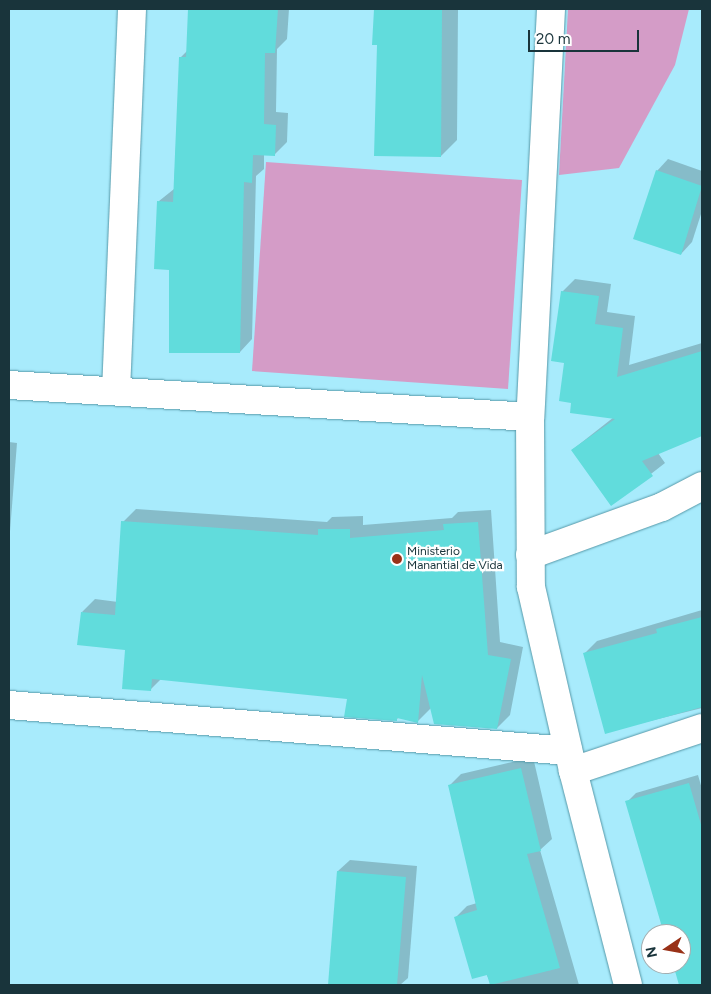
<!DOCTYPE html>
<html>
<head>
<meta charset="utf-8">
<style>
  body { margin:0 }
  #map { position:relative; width:711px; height:994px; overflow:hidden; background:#a8ebfc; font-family:Figtree,sans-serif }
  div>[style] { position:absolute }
  .green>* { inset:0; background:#d49cc7 }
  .shadow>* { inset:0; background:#0003 }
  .building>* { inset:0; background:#61dcdc }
  .roads { filter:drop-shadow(0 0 1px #5698a8) drop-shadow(0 0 1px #5698a8) }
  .street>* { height:28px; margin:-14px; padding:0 14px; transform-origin:14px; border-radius:14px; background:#fff }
  .dots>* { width:14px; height:14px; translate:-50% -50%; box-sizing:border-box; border:2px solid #fff; border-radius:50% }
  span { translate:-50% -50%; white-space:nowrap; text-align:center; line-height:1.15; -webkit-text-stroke:4.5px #fff; paint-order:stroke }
  .poi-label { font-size:12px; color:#19343b }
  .left { translate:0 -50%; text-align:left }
  .frame { position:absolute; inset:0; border:10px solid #19343b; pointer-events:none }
  .north { position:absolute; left:641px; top:924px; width:50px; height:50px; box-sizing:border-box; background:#fff; border:1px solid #a3aeb1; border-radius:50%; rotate:258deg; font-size:14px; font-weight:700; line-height:20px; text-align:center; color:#19343b }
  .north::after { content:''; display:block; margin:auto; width:18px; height:22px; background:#993117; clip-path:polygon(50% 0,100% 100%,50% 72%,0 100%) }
  .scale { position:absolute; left:528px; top:30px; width:111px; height:22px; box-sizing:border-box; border:2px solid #19343b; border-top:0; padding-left:6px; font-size:15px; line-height:18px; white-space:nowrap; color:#19343b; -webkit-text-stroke:4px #fff; paint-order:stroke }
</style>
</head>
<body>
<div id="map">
  <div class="green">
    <div style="clip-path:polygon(568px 9px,689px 9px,675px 65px,619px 168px,559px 175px)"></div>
    <div style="clip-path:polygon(266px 162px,522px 180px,508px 389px,252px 371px)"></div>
  </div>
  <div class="shadow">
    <div style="clip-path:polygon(189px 9px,289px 9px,287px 39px,277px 49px,276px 112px,288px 113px,287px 142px,274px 155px,264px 154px,264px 169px,256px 176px,252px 339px,240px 352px,170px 268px,159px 201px,174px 189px,180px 58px,187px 51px)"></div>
    <div style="clip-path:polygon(375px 9px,458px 9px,457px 140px,441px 156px,378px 44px,373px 44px)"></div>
    <div style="clip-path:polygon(668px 159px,702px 171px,702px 211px,692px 242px,681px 254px,657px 171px)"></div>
    <div style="clip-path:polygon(575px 279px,611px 284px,607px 312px,635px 316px,629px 365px,702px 343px,702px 435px,658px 453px,665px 463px,611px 505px,572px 450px,614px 417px,573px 402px,565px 362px,562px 292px)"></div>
    <div style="clip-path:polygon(9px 442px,17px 443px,9px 544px)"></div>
    <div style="clip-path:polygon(136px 509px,327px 522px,332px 517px,363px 516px,363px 525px,452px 518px,458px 512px,491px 510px,500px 642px,523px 647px,510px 715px,497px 728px,431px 708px,418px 721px,399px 717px,396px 720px,348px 698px,162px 678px,150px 690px,127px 648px,82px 612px,95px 599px,118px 602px,123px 522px)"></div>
    <div style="clip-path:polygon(702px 610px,702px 708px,606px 732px,584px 654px,597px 641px)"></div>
    <div style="clip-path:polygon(533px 757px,552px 839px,540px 850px,579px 985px,492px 985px,456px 917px,467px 906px,477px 903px,449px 786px,461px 774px)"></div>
    <div style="clip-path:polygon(698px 775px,702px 789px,702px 985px,680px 985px,674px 964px,681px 964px,681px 934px,665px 934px,627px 802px,636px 793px)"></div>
    <div style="clip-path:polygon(350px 860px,417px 866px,408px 978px,400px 985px,330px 983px,338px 871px)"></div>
  </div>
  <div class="building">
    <div style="clip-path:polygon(188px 9px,278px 9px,275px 53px,265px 53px,264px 124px,276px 125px,275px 156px,253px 155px,252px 183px,244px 182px,240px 353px,169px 353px,169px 270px,154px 269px,157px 201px,173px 202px,179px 57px,186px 57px)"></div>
    <div style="clip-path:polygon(374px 9px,442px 9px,441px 157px,374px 156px,377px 45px,372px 45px)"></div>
    <div style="clip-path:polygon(656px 170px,702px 186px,681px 255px,633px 239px)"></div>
    <div style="clip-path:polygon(561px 291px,599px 296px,595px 324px,623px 328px,617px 377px,702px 351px,702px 436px,642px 461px,653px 476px,611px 506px,571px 450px,615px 419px,570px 413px,571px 403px,559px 401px,564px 363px,551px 361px)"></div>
    <div style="clip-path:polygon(121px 521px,318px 535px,318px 529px,350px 529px,350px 538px,444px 530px,443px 524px,478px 522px,488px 655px,511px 659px,497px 729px,434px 724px,422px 675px,418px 723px,397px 718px,397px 721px,344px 717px,347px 699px,152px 679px,151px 691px,122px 689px,125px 650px,77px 645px,81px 612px,115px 615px)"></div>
    <div style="clip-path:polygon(702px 617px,702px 707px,605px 734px,583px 653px,657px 633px,656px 629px)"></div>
    <div style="clip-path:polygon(521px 768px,541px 851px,527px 854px,560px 968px,490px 985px,487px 975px,472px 979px,454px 917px,477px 910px,448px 785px)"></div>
    <div style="clip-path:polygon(689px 783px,702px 828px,702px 985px,679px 985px,673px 964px,681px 964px,681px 934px,664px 934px,625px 801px)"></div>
    <div style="clip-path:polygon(337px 871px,406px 877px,397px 985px,328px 985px)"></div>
  </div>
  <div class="roads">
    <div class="street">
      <div style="left:551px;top:9px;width:409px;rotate:92.9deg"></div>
      <div style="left:530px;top:417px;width:170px;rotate:89.7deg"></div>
      <div style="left:531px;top:587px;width:189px;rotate:77.1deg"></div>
      <div style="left:9px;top:385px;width:522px;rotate:3.51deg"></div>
      <div style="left:116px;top:391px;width:382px;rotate:-87.6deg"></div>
      <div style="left:530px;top:555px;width:140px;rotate:-20deg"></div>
      <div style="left:662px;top:507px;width:45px;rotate:-27.7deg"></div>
      <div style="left:9px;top:705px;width:561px;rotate:4.7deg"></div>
      <div style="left:628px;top:985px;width:221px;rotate:-104.4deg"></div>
      <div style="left:573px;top:771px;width:136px;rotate:-18.4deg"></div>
    </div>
  </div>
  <div class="dots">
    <div style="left:397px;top:559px;background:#993117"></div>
  </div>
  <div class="poi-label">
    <span class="left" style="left:407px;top:559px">Ministerio<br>Manantial de Vida</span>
  </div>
  <div class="frame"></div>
  <div class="north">N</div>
  <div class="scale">20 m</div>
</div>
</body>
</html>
